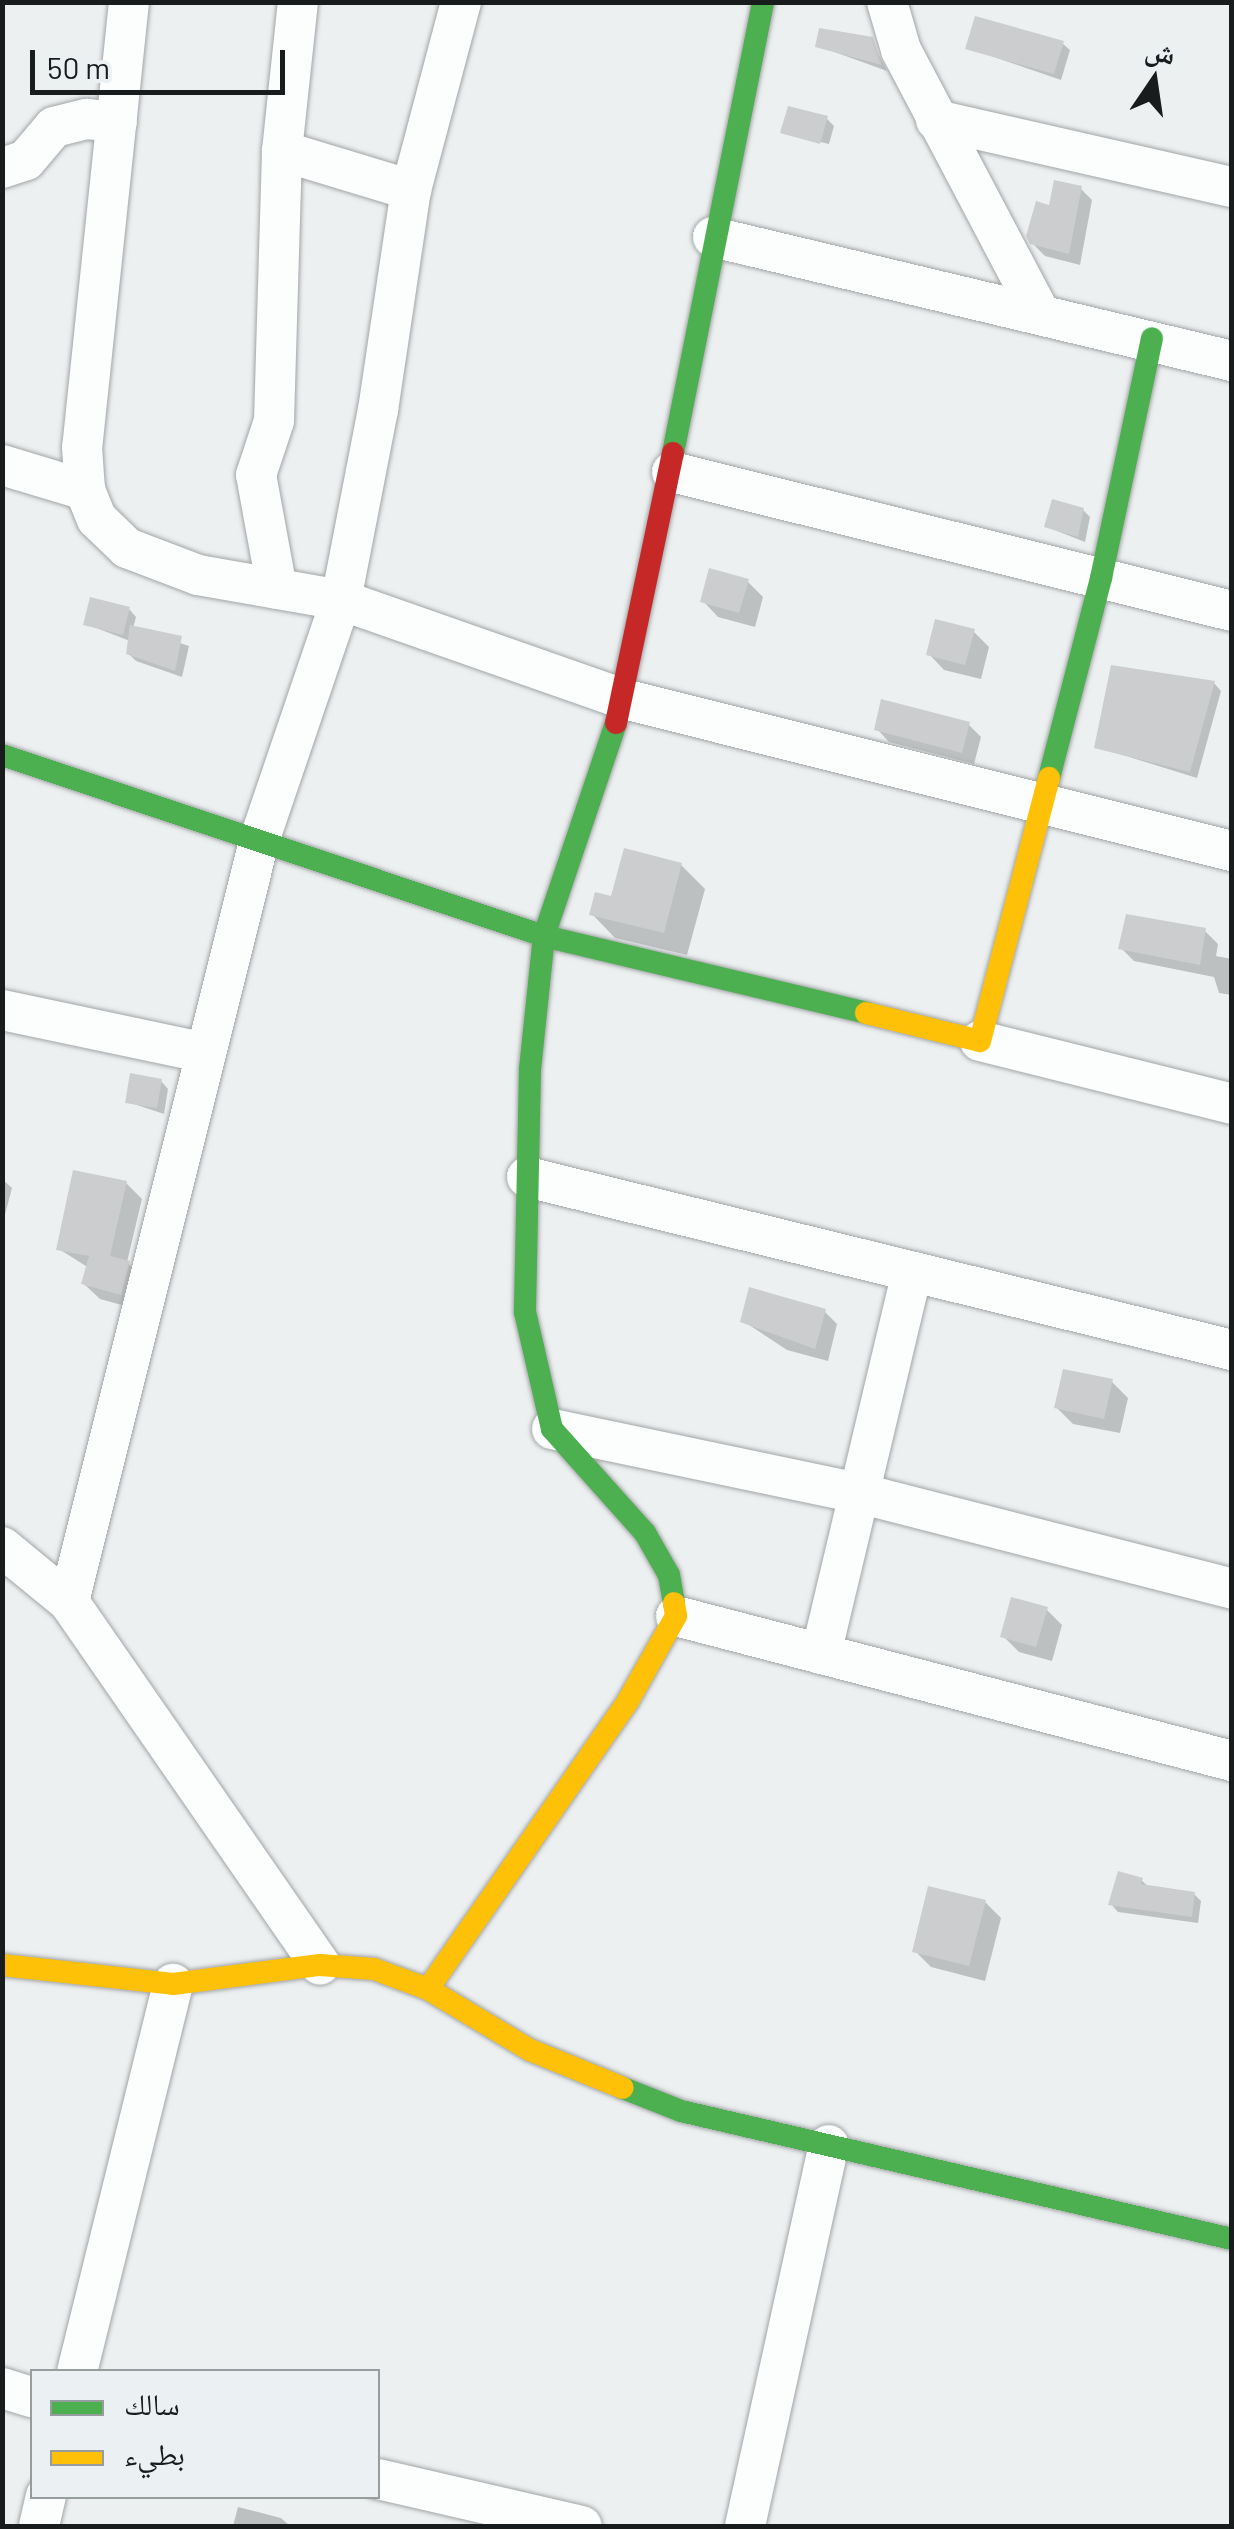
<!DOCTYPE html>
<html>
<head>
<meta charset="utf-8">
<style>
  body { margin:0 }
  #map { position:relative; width:1234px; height:2529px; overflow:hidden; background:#edf0f1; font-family:Barlow,"Noto Naskh Arabic",sans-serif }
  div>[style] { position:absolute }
  .shadow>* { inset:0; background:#0003 }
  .building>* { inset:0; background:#cbcdce }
  .roads { filter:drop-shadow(0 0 2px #a2a5a6) drop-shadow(0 0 2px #a2a5a6) }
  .street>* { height:40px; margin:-20px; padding:0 20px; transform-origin:20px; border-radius:20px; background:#fcfdfd }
  .fast>* { height:22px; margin:-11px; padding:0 11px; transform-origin:11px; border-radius:11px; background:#4caf50 }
  .slow>* { height:22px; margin:-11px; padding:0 11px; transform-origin:11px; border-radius:11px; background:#ffc107 }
  .jam>* { height:22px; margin:-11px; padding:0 11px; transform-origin:11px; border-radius:11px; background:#c62828 }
  span { translate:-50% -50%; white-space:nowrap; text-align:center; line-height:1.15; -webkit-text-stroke:8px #ebf1f3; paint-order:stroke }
  .frame { position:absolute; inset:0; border:5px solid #191c1c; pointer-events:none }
  .legend { position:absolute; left:30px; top:2369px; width:350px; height:130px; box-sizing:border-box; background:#ebf1f3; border:2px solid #979c9d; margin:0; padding:12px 18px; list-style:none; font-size:30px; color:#191c1c }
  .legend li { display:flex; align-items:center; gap:20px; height:50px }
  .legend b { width:50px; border:2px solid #979c9d }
  .north { position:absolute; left:1104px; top:30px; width:100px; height:100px; -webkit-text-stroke:8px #ebf1f3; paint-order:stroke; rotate:13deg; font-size:28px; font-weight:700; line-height:40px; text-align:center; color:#191c1c }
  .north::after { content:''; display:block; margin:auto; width:35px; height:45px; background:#191c1c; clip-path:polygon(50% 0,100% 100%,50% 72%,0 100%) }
  .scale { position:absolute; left:30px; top:50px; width:255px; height:45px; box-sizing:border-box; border:5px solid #191c1c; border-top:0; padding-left:12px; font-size:30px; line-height:35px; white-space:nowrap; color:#191c1c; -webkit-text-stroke:8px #ebf1f3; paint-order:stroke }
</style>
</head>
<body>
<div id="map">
  <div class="shadow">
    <div style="clip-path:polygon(871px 40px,887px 71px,818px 46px)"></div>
    <div style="clip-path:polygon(1062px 43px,1070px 50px,1061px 80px,968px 48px)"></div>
    <div style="clip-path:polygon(826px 118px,834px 126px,829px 144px,783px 133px)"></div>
    <div style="clip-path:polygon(1080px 188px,1092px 200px,1080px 265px,1045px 256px,1032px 243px,1051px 208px)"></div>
    <div style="clip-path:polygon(1083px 510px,1090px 517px,1085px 542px,1047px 527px)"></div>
    <div style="clip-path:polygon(747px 581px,763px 597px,755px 627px,718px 617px,703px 601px)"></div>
    <div style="clip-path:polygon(129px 609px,136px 617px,133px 628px,189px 646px,182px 677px,136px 661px,128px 653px,130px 641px,86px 624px)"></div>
    <div style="clip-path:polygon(973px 631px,989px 647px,981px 679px,944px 670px,929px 654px)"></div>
    <div style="clip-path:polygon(1214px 683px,1221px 691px,1197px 778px,1097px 747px)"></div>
    <div style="clip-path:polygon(968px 724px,981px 737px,974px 764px,889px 742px,877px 729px)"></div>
    <div style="clip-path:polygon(681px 865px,705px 889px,687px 955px,615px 938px,592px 914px)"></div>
    <div style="clip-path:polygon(1205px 931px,1218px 944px,1216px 956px,1232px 959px,1232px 995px,1219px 993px,1214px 977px,1134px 961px,1121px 948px)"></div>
    <div style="clip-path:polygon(161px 1081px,168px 1089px,164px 1114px,128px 1102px)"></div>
    <div style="clip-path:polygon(2px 1179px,12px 1188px,2px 1226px)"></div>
    <div style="clip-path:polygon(126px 1183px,142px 1199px,127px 1262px,144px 1279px,136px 1309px,100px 1299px,84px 1284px,89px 1268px,59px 1249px)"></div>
    <div style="clip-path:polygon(824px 1311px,837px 1324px,828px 1361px,787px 1350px,743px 1321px)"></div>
    <div style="clip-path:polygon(1112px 1382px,1128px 1398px,1120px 1433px,1073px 1424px,1057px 1408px)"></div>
    <div style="clip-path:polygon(1046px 1609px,1062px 1625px,1052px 1661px,1019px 1652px,1003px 1636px)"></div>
    <div style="clip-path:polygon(1141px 1880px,1149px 1887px,1194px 1894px,1201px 1901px,1198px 1923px,1118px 1912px,1111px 1904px)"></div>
    <div style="clip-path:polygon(985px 1902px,1001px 1918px,985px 1981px,931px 1967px,915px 1951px)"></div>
    <div style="clip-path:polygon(238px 2507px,281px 2518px,290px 2526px,233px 2526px)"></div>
  </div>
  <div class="building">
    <div style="clip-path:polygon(975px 16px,1064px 41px,1054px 74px,965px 49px)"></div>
    <div style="clip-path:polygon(819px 28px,873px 37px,882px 65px,815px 47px)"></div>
    <div style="clip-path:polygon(788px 106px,828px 116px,820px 144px,780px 133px)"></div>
    <div style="clip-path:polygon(1054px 180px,1082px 186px,1069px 254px,1030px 244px,1026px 236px,1036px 201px,1049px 205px)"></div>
    <div style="clip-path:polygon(1052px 499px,1084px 508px,1078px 537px,1044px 527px)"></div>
    <div style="clip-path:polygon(709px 568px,749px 579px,739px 613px,700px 602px)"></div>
    <div style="clip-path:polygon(90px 597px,130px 607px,123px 635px,83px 625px)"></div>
    <div style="clip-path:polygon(935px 619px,975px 629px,965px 665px,926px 655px)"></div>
    <div style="clip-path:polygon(130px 625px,182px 636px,175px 671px,126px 654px)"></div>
    <div style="clip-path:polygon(1111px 665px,1215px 681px,1190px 772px,1094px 748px)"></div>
    <div style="clip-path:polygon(881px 699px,970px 722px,962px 753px,874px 730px)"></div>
    <div style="clip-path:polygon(624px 848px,682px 863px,664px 933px,589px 915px,595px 892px,611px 896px)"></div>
    <div style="clip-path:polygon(1126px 914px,1206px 928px,1200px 965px,1118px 949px)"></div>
    <div style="clip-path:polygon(130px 1073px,162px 1079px,157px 1108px,125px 1103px)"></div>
    <div style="clip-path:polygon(73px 1170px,127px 1181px,110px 1256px,130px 1261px,121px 1295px,81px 1284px,89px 1256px,56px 1250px)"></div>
    <div style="clip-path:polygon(749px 1287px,826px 1309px,815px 1349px,740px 1322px)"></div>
    <div style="clip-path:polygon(1063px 1369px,1113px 1379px,1104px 1419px,1054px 1408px)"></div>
    <div style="clip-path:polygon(1011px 1597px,1048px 1607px,1036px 1647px,1000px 1637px)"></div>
    <div style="clip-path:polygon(1118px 1871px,1143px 1878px,1141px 1884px,1195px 1892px,1192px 1917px,1108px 1905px)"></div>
    <div style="clip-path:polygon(928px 1886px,986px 1900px,969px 1966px,912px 1952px)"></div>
  </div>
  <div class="roads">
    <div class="street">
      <div style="left:129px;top:2px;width:447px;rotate:96deg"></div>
      <div style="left:82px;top:447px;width:43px;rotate:86deg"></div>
      <div style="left:85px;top:490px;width:31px;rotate:68deg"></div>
      <div style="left:97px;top:519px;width:42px;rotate:44deg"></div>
      <div style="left:127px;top:548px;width:76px;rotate:20.8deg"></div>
      <div style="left:198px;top:575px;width:145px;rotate:9.9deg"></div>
      <div style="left:341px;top:600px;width:300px;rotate:19.3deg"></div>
      <div style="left:624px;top:699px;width:627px;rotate:14.04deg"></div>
      <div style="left:887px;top:2px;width:50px;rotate:73.7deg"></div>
      <div style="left:901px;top:50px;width:294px;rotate:62.2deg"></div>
      <div style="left:936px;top:120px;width:303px;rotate:12.8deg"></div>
      <div style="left:282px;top:151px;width:135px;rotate:16.8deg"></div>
      <div style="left:2px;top:168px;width:25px;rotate:-18deg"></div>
      <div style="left:26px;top:160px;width:43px;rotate:-49.7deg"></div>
      <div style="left:54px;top:127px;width:34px;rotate:-14deg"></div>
      <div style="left:87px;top:119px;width:30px;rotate:6deg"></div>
      <div style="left:713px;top:237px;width:534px;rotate:13.44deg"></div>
      <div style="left:2px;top:465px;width:87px;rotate:16.8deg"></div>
      <div style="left:672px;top:472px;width:577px;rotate:13.94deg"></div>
      <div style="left:277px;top:589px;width:116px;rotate:-100.4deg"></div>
      <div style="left:256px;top:475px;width:57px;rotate:-71.6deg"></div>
      <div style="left:274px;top:421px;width:270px;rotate:-88.3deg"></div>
      <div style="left:282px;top:151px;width:150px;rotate:-83.9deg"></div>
      <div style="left:2px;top:1010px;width:208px;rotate:11.9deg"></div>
      <div style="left:980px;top:1041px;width:260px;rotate:14deg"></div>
      <div style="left:527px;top:1177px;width:726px;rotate:13.79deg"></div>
      <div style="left:552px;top:1429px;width:314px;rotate:11.8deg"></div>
      <div style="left:859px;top:1493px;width:385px;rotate:14.4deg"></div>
      <div style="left:2px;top:1547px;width:87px;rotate:39.4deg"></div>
      <div style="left:69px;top:1602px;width:441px;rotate:55.3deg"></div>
      <div style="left:69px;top:1602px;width:784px;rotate:-75.98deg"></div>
      <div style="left:259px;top:841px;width:255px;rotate:-71.2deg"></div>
      <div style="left:341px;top:600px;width:194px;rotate:-79deg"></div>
      <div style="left:378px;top:410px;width:222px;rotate:-81.5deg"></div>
      <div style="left:411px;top:190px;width:195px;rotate:-75.1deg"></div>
      <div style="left:676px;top:1616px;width:575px;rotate:14.62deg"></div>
      <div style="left:821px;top:1654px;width:393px;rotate:-76.6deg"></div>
      <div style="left:77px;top:2372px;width:400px;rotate:-76.1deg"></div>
      <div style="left:2px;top:2388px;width:31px;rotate:17deg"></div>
      <div style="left:378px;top:2479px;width:209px;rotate:13deg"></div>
      <div style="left:39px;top:2526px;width:31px;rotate:-77deg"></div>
      <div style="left:745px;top:2526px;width:390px;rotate:-77.6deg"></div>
    </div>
    <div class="fast">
      <div style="left:673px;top:453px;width:460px;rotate:-78.7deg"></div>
      <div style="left:616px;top:723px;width:225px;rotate:108.7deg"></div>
      <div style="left:544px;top:936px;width:135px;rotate:96deg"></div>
      <div style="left:530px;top:1070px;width:242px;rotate:91.2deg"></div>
      <div style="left:525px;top:1312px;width:120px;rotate:77deg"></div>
      <div style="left:552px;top:1429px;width:140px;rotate:48.2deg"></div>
      <div style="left:645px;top:1533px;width:48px;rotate:60.3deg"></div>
      <div style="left:669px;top:1575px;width:28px;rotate:80deg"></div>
      <div style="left:2px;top:755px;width:571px;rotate:18.47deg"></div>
      <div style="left:544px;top:936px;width:331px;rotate:13.4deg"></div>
      <div style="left:1049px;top:778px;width:207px;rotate:-75.4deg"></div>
      <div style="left:1101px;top:578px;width:245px;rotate:-78deg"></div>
      <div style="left:623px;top:2088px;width:62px;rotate:21.6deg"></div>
      <div style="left:681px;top:2111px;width:566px;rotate:13.08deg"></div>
    </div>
    <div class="slow">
      <div style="left:866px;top:1013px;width:117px;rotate:13.8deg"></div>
      <div style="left:980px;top:1041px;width:272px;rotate:-75.3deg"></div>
      <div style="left:2px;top:1965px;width:172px;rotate:6.3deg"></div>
      <div style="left:173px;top:1984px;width:148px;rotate:-7.4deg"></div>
      <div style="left:320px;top:1965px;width:54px;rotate:4.2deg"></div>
      <div style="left:374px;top:1969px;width:58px;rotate:20.3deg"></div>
      <div style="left:428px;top:1989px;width:119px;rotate:30.9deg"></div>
      <div style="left:530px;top:2050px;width:100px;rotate:22.2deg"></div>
      <div style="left:428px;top:1989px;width:351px;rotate:-55.2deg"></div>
      <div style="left:628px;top:1701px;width:98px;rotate:-60.5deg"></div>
      <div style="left:676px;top:1616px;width:13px;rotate:-99deg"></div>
    </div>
    <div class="jam">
      <div style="left:616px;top:723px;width:276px;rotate:-78.1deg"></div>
    </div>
  </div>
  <div class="frame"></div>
  <ul class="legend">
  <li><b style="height:12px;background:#4caf50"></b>سالك</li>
  <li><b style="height:12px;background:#ffc107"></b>بطيء</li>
  </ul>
  <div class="north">ش</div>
  <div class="scale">50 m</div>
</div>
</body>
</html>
